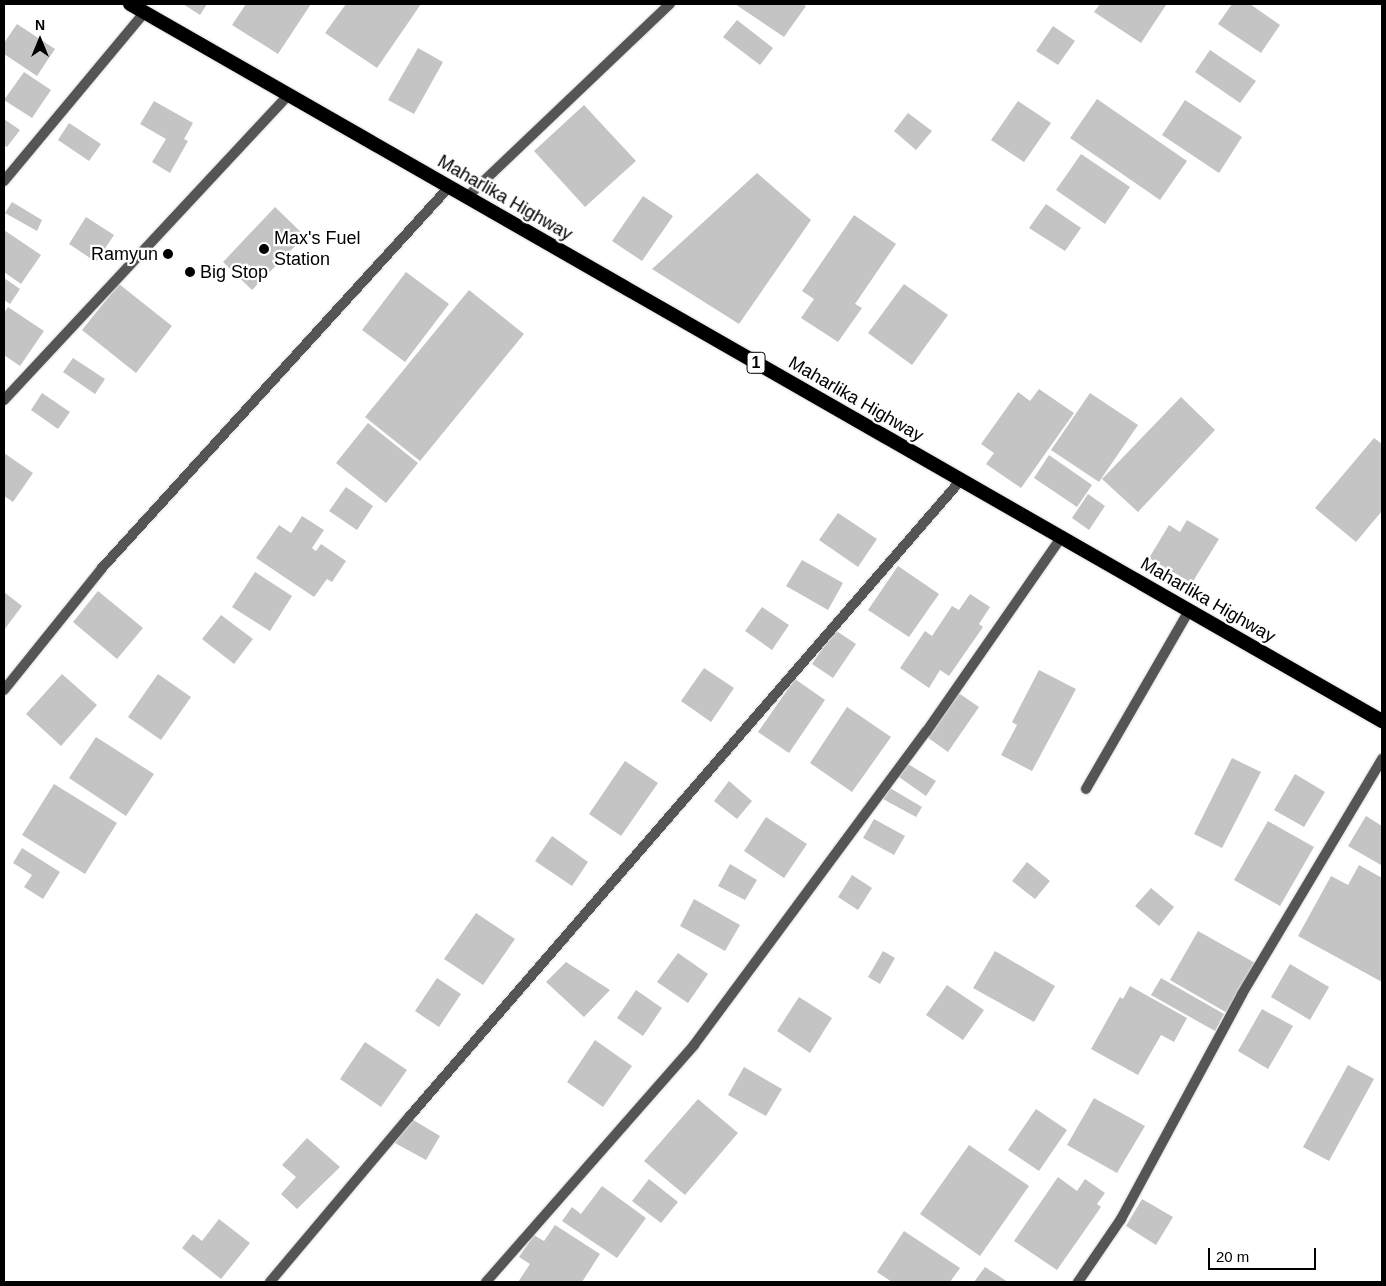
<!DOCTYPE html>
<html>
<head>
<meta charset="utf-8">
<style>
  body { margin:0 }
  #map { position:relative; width:1386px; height:1286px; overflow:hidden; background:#fff; font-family:Helvetica,sans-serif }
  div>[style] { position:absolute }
  .building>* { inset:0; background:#c4c4c4 }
  .roads { filter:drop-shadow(0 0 1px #dbdbdb) drop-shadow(0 0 1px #dbdbdb) }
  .service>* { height:10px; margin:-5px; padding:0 5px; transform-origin:5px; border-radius:5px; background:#555 }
  .minor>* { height:10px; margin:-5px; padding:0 5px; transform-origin:5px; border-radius:5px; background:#555 }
  .trunk>* { height:14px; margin:-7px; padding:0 7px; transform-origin:7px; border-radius:7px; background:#000 }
  .dots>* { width:14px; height:14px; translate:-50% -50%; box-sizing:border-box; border:2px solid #fff; border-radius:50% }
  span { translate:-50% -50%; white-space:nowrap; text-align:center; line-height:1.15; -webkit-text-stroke:4.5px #fff; paint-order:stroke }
  .shield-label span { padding:1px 4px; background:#fff; border:1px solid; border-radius:4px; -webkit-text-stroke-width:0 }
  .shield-label { font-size:16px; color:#000; font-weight:700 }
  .street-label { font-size:18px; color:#000 }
  .poi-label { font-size:18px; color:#000 }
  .left { translate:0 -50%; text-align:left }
  .right { translate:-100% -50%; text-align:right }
  .frame { position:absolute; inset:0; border:5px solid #000; pointer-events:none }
  .north { position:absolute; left:15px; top:15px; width:50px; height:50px; -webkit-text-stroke:4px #fff; paint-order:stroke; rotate:0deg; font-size:14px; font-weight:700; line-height:20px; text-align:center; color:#000 }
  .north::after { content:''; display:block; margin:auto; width:18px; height:22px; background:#000; clip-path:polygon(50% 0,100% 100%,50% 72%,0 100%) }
  .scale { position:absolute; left:1208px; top:1248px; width:108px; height:22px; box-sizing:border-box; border:2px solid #000; border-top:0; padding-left:6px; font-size:15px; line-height:18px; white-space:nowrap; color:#000; -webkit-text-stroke:4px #fff; paint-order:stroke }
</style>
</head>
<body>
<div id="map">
  <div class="building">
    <div style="clip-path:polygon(183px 4px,207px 4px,200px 15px)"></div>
    <div style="clip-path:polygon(246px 4px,311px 4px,278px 54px,232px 25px)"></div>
    <div style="clip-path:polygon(346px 4px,421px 4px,377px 68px,325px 33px)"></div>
    <div style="clip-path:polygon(735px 4px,802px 4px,806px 6px,784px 37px)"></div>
    <div style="clip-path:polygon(1100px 4px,1164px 4px,1166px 5px,1141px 43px,1094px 12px)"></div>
    <div style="clip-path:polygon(1232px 4px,1250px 4px,1280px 25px,1261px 53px,1218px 24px)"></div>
    <div style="clip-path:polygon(737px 20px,773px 48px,760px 65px,723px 37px)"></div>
    <div style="clip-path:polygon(17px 24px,55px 49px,37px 76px,4px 54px,4px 43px)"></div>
    <div style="clip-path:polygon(1053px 26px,1075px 41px,1058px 65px,1036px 51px)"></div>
    <div style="clip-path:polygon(418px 48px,443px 62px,414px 114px,388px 100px)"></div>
    <div style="clip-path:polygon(1210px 50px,1256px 81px,1240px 103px,1195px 72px)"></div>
    <div style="clip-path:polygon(24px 72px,51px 90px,32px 118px,4px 100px)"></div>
    <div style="clip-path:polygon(1097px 99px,1187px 161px,1160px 200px,1070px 138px)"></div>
    <div style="clip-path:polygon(1185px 100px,1242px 137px,1219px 173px,1162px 135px)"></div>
    <div style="clip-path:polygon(154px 101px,193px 123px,184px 139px,188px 141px,170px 173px,152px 162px,166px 139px,140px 124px)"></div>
    <div style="clip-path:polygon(1018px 101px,1051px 123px,1024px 162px,991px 140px)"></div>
    <div style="clip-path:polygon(584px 105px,636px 161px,585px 207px,534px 151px)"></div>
    <div style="clip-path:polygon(908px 113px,932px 131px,916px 150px,894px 131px)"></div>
    <div style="clip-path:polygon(4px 119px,20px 130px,7px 147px,4px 145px)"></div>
    <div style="clip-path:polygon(69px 123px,101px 144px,89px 161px,58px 140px)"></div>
    <div style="clip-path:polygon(1081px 154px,1130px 187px,1105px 224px,1056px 190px)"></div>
    <div style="clip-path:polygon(757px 173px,811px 220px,739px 324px,652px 269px)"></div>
    <div style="clip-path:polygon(643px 196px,673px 216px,642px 261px,612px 241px)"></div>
    <div style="clip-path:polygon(12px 202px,42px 220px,37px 231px,5px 213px)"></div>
    <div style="clip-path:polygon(1046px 204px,1081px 228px,1065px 251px,1029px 228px)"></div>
    <div style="clip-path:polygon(275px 207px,305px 236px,252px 290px,223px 262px)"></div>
    <div style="clip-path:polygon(854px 215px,896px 244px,855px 304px,862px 308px,838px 342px,801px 318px,814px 299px,802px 291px)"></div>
    <div style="clip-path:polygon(86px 217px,114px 235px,96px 262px,69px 244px)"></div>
    <div style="clip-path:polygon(4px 230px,41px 255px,21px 284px,4px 272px)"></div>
    <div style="clip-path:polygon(406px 272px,449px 304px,405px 362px,362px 330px)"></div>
    <div style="clip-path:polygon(4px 278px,20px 289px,10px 304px,4px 300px)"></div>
    <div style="clip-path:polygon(119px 284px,172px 326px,136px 373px,82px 330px)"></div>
    <div style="clip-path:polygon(904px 284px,948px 315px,912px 365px,868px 333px)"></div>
    <div style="clip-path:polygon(469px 290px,524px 334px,420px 461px,365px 417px)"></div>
    <div style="clip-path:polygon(8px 307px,44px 331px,20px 366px,4px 355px,4px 313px)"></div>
    <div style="clip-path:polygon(73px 358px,105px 379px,95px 394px,63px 372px)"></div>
    <div style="clip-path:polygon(1039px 389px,1074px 413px,1021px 488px,986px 464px,994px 453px,981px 444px,1018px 392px,1030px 401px)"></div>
    <div style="clip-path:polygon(42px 393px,70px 412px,58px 429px,31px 410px)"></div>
    <div style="clip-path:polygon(1090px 393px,1138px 425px,1099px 482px,1051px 450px)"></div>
    <div style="clip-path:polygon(1181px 397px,1215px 430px,1138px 512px,1102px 479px)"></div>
    <div style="clip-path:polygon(368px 423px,418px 463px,386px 503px,336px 463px)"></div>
    <div style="clip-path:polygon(1374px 438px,1382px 444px,1382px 511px,1356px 542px,1315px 508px)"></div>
    <div style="clip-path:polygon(4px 453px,33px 473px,13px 502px,4px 496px)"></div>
    <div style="clip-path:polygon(1049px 455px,1092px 485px,1077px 507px,1034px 478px)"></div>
    <div style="clip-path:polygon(346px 487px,373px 506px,357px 530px,329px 511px)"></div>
    <div style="clip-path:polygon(1088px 494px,1105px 506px,1089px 530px,1072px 518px)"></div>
    <div style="clip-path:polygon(838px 513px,877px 539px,858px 567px,819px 540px)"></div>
    <div style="clip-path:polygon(302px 516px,324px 530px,312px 548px,316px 551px,321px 544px,346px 561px,332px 582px,327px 579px,314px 597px,256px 558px,279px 525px,291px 533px)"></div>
    <div style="clip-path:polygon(1187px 520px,1219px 539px,1192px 583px,1149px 558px,1169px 525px,1180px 532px)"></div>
    <div style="clip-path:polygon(802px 560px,843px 583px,828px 610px,786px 586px)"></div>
    <div style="clip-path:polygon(898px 566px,939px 594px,909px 637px,868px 610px)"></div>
    <div style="clip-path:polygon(255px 572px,292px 596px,270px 631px,232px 607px)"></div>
    <div style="clip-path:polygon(98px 591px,143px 628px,117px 659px,73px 622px)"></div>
    <div style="clip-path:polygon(4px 592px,22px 606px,4px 630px)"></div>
    <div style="clip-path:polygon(970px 594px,990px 607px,979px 624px,983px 627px,949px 676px,940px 670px,929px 688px,900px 668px,925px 631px,932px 636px,952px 606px,959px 610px)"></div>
    <div style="clip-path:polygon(762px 607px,789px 625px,772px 650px,745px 631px)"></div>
    <div style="clip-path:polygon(221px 615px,253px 639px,234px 664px,202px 639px)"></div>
    <div style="clip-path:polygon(835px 630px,856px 644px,833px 678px,812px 664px)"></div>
    <div style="clip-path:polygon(704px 668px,734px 688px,711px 722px,681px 701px)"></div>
    <div style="clip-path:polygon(1039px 670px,1076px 689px,1032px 771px,1001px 755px,1017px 725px,1012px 722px)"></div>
    <div style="clip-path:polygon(62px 674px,97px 705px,61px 746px,26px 714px)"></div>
    <div style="clip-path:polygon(158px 674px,191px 697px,161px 740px,128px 717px)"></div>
    <div style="clip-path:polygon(795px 679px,825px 700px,789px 753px,758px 732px)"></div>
    <div style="clip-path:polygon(957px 692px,979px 707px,948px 752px,927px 737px)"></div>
    <div style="clip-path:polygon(847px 707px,891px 737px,852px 792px,810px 763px)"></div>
    <div style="clip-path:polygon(96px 737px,154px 774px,126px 816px,69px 778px)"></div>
    <div style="clip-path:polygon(1232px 758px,1261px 772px,1222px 848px,1194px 834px)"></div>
    <div style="clip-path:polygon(625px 761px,658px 783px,621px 836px,589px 814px)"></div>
    <div style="clip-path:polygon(908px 764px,936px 781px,926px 796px,899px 777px)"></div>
    <div style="clip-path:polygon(1295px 774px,1325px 792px,1304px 827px,1274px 810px)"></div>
    <div style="clip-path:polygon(729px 781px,752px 801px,737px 819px,714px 801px)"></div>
    <div style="clip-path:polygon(54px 784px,117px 823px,85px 874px,22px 835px)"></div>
    <div style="clip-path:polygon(890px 788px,922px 807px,916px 817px,883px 799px)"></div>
    <div style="clip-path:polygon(1366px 816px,1382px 826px,1381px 865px,1348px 846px)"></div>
    <div style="clip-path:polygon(766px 817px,807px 844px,784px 878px,744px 851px)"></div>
    <div style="clip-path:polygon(874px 819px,905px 836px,894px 855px,863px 838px)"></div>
    <div style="clip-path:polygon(1268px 821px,1314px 847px,1280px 906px,1234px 880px)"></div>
    <div style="clip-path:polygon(552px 836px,588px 862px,572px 886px,535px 861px)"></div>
    <div style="clip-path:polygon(22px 848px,60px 872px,43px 899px,24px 887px,32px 875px,13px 863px)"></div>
    <div style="clip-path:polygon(1027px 862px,1050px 881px,1035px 899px,1012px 881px)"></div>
    <div style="clip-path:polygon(730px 864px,757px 880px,745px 900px,718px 886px)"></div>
    <div style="clip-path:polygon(1359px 865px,1382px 878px,1382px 982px,1298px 936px,1331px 876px,1348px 885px)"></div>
    <div style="clip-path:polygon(852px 875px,872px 888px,858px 910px,838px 897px)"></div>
    <div style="clip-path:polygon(1151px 888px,1174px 907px,1159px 926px,1135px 906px)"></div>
    <div style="clip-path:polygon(694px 899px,740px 925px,725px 951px,680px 926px)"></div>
    <div style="clip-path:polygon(476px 913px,515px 939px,483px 985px,444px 959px)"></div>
    <div style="clip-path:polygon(1198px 931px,1257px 964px,1229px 1014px,1170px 980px)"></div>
    <div style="clip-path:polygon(883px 951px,895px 958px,880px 984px,868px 977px)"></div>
    <div style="clip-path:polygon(995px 951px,1055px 986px,1034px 1022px,973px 988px)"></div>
    <div style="clip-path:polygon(678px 953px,708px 974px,688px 1003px,657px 982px)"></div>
    <div style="clip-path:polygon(566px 962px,610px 990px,584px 1017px,546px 982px)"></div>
    <div style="clip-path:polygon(1290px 964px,1329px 987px,1310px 1020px,1271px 997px)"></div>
    <div style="clip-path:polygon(437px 978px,461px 994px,439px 1027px,415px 1011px)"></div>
    <div style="clip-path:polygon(1161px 978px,1224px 1014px,1215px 1031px,1151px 995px)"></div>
    <div style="clip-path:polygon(947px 985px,984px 1010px,963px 1040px,926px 1015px)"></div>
    <div style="clip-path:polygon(1130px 986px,1187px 1018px,1174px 1042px,1161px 1035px,1138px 1075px,1091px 1049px,1120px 997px,1123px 999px)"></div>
    <div style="clip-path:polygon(636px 990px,662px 1008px,643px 1036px,617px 1018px)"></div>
    <div style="clip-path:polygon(799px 997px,832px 1018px,810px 1053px,777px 1031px)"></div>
    <div style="clip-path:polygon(1262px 1009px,1293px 1026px,1268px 1069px,1238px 1051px)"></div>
    <div style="clip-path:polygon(595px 1040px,632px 1066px,603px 1107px,567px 1082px)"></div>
    <div style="clip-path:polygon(365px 1042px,407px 1070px,381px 1107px,340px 1079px)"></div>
    <div style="clip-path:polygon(1348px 1065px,1374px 1079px,1329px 1161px,1303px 1147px)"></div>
    <div style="clip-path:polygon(744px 1067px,782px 1089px,766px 1116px,728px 1095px)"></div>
    <div style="clip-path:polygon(1094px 1098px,1145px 1126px,1117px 1173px,1067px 1145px)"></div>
    <div style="clip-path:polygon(698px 1099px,738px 1133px,685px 1195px,644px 1161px)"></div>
    <div style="clip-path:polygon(1036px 1109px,1067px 1130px,1039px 1171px,1008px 1150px)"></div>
    <div style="clip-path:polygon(410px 1118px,440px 1136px,426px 1160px,395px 1143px)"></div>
    <div style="clip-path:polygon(307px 1138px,340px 1167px,297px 1209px,281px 1194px,296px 1177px,282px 1165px)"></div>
    <div style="clip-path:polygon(969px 1145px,1029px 1186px,980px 1256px,920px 1214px)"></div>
    <div style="clip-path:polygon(1058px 1177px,1077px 1191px,1085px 1179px,1105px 1193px,1097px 1204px,1101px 1207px,1057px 1270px,1014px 1241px)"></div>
    <div style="clip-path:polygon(649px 1179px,678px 1202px,661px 1223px,632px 1201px)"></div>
    <div style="clip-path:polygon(602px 1186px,646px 1218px,617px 1258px,562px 1221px,572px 1207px,581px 1214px)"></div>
    <div style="clip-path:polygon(1142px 1199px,1173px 1217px,1156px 1245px,1126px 1226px)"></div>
    <div style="clip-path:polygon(219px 1219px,250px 1243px,221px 1279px,182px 1248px,193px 1234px,202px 1241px)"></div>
    <div style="clip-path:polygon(555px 1225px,600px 1254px,582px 1282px,518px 1282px,530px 1264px,519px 1257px,534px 1235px,544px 1241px)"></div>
    <div style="clip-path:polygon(904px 1231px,960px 1268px,950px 1282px,892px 1282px,877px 1272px)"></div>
    <div style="clip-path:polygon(985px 1267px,1008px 1282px,974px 1282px)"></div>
  </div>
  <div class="roads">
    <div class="service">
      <div style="left:1086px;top:789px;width:204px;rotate:-60deg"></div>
    </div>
    <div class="minor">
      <div style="left:4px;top:181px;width:220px;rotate:-50.2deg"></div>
      <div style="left:466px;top:198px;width:282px;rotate:-43.6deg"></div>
      <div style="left:4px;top:400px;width:417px;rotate:-47deg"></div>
      <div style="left:4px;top:690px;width:156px;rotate:-51.2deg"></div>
      <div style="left:102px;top:568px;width:515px;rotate:-47.67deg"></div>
      <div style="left:270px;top:1282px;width:216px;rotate:-49.9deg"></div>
      <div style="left:409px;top:1117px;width:843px;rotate:-49.09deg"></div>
      <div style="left:486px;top:1282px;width:315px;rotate:-48.7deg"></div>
      <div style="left:694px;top:1045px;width:390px;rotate:-53.5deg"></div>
      <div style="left:926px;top:732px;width:239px;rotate:-55.2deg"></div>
      <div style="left:1078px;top:1282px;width:76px;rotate:-55.7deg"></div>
      <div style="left:1121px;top:1219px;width:255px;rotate:-61.7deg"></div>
      <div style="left:1242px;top:994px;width:274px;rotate:-59.2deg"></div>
    </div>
    <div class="trunk">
      <div style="left:130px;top:4px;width:1443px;rotate:29.8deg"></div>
    </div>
  </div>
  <div class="dots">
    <div style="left:264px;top:249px;background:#000"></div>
    <div style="left:168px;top:254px;background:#000"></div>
    <div style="left:190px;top:272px;background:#000"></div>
  </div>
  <div class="shield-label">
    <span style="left:756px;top:363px">1</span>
  </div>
  <div class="street-label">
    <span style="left:505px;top:198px;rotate:30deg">Maharlika Highway</span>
    <span style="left:856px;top:399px;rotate:30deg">Maharlika Highway</span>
    <span style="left:1208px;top:600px;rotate:30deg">Maharlika Highway</span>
  </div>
  <div class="poi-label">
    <span class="left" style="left:274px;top:249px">Max's Fuel<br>Station</span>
    <span class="right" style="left:158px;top:254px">Ramyun</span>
    <span class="left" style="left:200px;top:272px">Big Stop</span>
  </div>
  <div class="frame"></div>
  <div class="north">N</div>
  <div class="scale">20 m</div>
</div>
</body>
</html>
